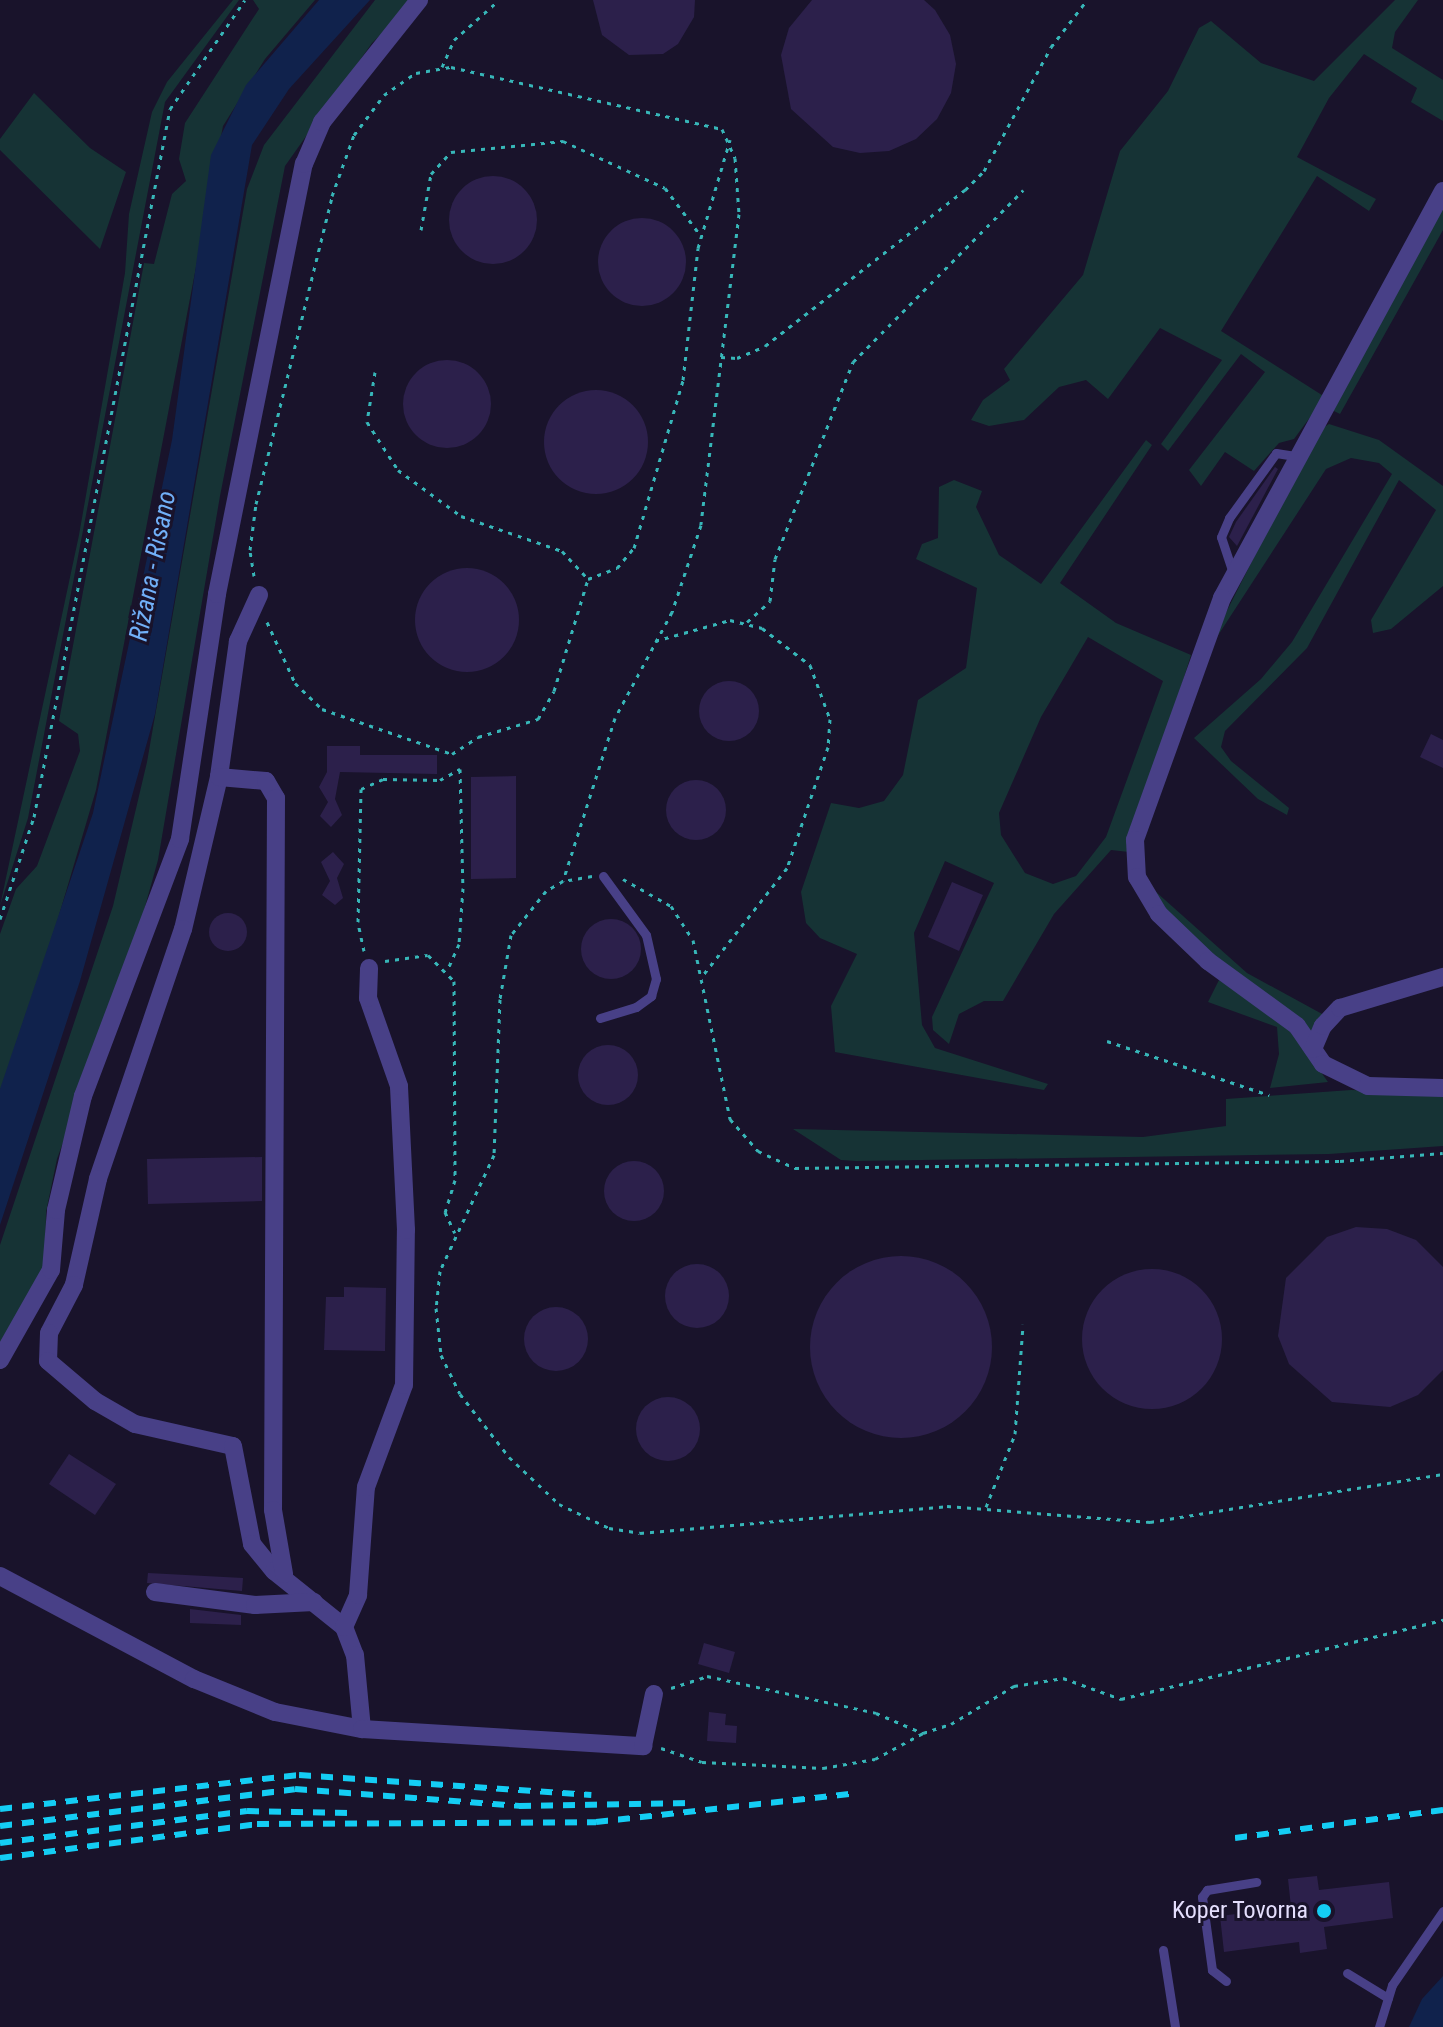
<!DOCTYPE html>
<html>
<head>
<meta charset="utf-8">
<style>
  body { margin:0 }
  #map { position:relative; width:1443px; height:2027px; overflow:hidden; background:#19132b; font-family:"Roboto Condensed",sans-serif }
  div>[style] { position:absolute }
  .green>* { inset:0; background:#163335 }
  .water>* { inset:0; background:#10224c }
  .building>* { inset:0; background:#2c204b }
  .round { border-radius:50% }
  .path>* { height:3px; margin-top:-1.5px; transform-origin:0; background:repeating-linear-gradient(90deg,#37b6b8 0 4px,transparent 0 10px) }
  .service>* { height:9px; margin:-4.5px; padding:0 4.5px; transform-origin:4.5px; border-radius:4.5px; background:#484087 }
  .minor>* { height:18px; margin:-9px; padding:0 9px; transform-origin:9px; border-radius:9px; background:#484087 }
  .rail>* { height:6px; margin-top:-3px; transform-origin:0; background:repeating-linear-gradient(90deg,#14cdf4 0 12px,transparent 0 22px) }
  .dots>* { width:22px; height:22px; translate:-50% -50%; box-sizing:border-box; border:4px solid #19132b; border-radius:50% }
  span { translate:-50% -50%; white-space:nowrap; text-align:center; line-height:1.15; -webkit-text-stroke:6px #19132b; paint-order:stroke }
  .poi-label { font-size:24px; color:#e4defd }
  .right { translate:-100% -50%; text-align:right }
  .water-label { font-size:26px; color:#71b0f8; font-style:italic }
</style>
</head>
<body>
<div id="map">
  <div class="green">
    <div style="clip-path:polygon(233px 0,239px 0,165px 102px,28px 818px,0 906px,79px 535px,125px 273px,129px 214px,152px 112px,167px 82px)"></div>
    <div style="clip-path:polygon(253px 0,315px 0,265px 59px,223px 126px,96px 790px,0 1115px,0 934px,16px 889px,37px 866px,80px 751px,78px 734px,59px 721px,144px 263px,154px 264px,172px 194px,186px 181px,179px 159px,185px 123px,259px 9px)"></div>
    <div style="clip-path:polygon(375px 0,416px 0,372px 43px,285px 166px,220px 496px,158px 860px,134px 946px,57px 1159px,46px 1212px,45px 1267px,0 1347px,0 1245px,113px 906px,147px 762px,247px 189px,264px 145px)"></div>
    <div style="clip-path:polygon(1395px 0,1418px 0,1395px 32px,1392px 48px,1443px 80px,1443px 121px,1411px 102px,1417px 88px,1364px 54px,1329px 98px,1297px 157px,1376px 199px,1369px 211px,1317px 176px,1221px 331px,1325px 397px,1294px 439px,1279px 443px,1254px 471px,1225px 452px,1201px 486px,1189px 470px,1265px 372px,1241px 354px,1168px 451px,1161px 444px,1222px 360px,1160px 328px,1108px 399px,1086px 380px,1059px 387px,1024px 420px,989px 426px,971px 420px,983px 400px,1010px 380px,1004px 369px,1083px 275px,1120px 151px,1168px 91px,1199px 28px,1211px 21px,1261px 63px,1314px 81px)"></div>
    <div style="clip-path:polygon(34px 93px,90px 148px,126px 172px,100px 249px,0 150px,0 139px)"></div>
    <div style="clip-path:polygon(1443px 202px,1443px 230px,1340px 414px,1330px 409px)"></div>
    <div style="clip-path:polygon(1329px 424px,1379px 440px,1443px 486px,1443px 586px,1391px 629px,1373px 633px,1371px 620px,1436px 510px,1399px 480px,1307px 648px,1225px 731px,1221px 747px,1231px 761px,1289px 808px,1287px 815px,1258px 799px,1194px 738px,1261px 679px,1292px 642px,1392px 474px,1379px 463px,1351px 458px,1326px 469px,1202px 660px,1318px 431px)"></div>
    <div style="clip-path:polygon(evenodd,1146px 440px,1152px 445px,1060px 583px,1116px 623px,1191px 655px,1129px 852px,1111px 850px,1054px 914px,1003px 1001px,984px 1001px,959px 1014px,949px 1044px,933px 1030px,932px 1017px,994px 883px,945px 861px,914px 933px,922px 1025px,935px 1048px,1048px 1084px,1044px 1090px,835px 1052px,831px 1006px,857px 954px,820px 938px,806px 923px,801px 892px,831px 803px,859px 808px,884px 801px,903px 775px,918px 700px,966px 668px,977px 588px,916px 559px,922px 544px,938px 538px,939px 487px,954px 480px,982px 491px,976px 507px,999px 555px,1041px 584px,1146px 440px,1088px 637px,1163px 681px,1106px 837px,1076px 876px,1053px 884px,1025px 873px,1001px 835px,999px 813px,1041px 717px,1088px 637px)"></div>
    <div style="clip-path:polygon(1146px 883px,1247px 973px,1324px 1015px,1313px 1035px,1171px 921px)"></div>
    <div style="clip-path:polygon(1219px 980px,1287px 1024px,1328px 1082px,1270px 1088px,1279px 1054px,1277px 1027px,1208px 1002px)"></div>
    <div style="clip-path:polygon(1351px 1090px,1443px 1093px,1443px 1146px,1329px 1154px,856px 1161px,841px 1160px,793px 1129px,1143px 1137px,1226px 1126px,1226px 1099px)"></div>
  </div>
  <div class="water">
    <div style="clip-path:polygon(319px 0,370px 0,289px 89px,252px 145px,155px 714px,80px 981px,0 1225px,0 1089px,93px 813px,172px 440px,211px 155px,246px 85px)"></div>
    <div style="clip-path:polygon(1443px 1976px,1443px 2027px,1409px 2027px,1422px 1999px)"></div>
  </div>
  <div class="building">
    <div style="clip-path:polygon(593px 0,695px 0,694px 17px,678px 44px,663px 54px,629px 55px,602px 35px)"></div>
    <div style="clip-path:polygon(812px 0,924px 0,935px 10px,950px 35px,956px 64px,951px 93px,937px 119px,916px 139px,889px 151px,860px 153px,833px 147px,791px 109px,781px 55px,789px 28px)"></div>
    <div class="round" style="left:449px;top:176px;width:88px;height:88px"></div>
    <div class="round" style="left:598px;top:218px;width:88px;height:88px"></div>
    <div class="round" style="left:403px;top:360px;width:88px;height:88px"></div>
    <div class="round" style="left:544px;top:390px;width:104px;height:104px"></div>
    <div style="clip-path:polygon(1275px 467px,1278px 469px,1237px 546px,1229px 537px,1236px 522px)"></div>
    <div class="round" style="left:415px;top:568px;width:104px;height:104px"></div>
    <div class="round" style="left:699px;top:681px;width:60px;height:60px"></div>
    <div style="clip-path:polygon(1431px 734px,1443px 740px,1443px 768px,1420px 757px)"></div>
    <div style="clip-path:polygon(327px 746px,360px 746px,360px 755px,437px 755px,437px 774px,340px 772px,335px 799px,342px 815px,331px 827px,320px 816px,328px 802px,319px 787px,327px 772px)"></div>
    <div style="clip-path:polygon(516px 776px,516px 878px,471px 879px,471px 777px)"></div>
    <div class="round" style="left:666px;top:780px;width:60px;height:60px"></div>
    <div style="clip-path:polygon(333px 852px,344px 864px,337px 878px,343px 898px,335px 905px,322px 895px,330px 881px,321px 862px)"></div>
    <div style="clip-path:polygon(952px 882px,983px 895px,959px 951px,928px 937px)"></div>
    <div class="round" style="left:209px;top:913px;width:38px;height:38px"></div>
    <div class="round" style="left:581px;top:919px;width:60px;height:60px"></div>
    <div class="round" style="left:578px;top:1045px;width:60px;height:60px"></div>
    <div style="clip-path:polygon(262px 1157px,262px 1201px,148px 1204px,147px 1159px)"></div>
    <div class="round" style="left:604px;top:1161px;width:60px;height:60px"></div>
    <div style="clip-path:polygon(1356px 1227px,1387px 1229px,1416px 1240px,1443px 1267px,1443px 1370px,1418px 1395px,1390px 1407px,1332px 1402px,1289px 1364px,1278px 1336px,1286px 1278px,1327px 1237px)"></div>
    <div class="round" style="left:810px;top:1256px;width:182px;height:182px"></div>
    <div class="round" style="left:665px;top:1264px;width:64px;height:64px"></div>
    <div class="round" style="left:1082px;top:1269px;width:140px;height:140px"></div>
    <div style="clip-path:polygon(344px 1287px,386px 1288px,385px 1351px,324px 1350px,326px 1297px,344px 1297px)"></div>
    <div class="round" style="left:524px;top:1307px;width:64px;height:64px"></div>
    <div class="round" style="left:636px;top:1397px;width:64px;height:64px"></div>
    <div style="clip-path:polygon(69px 1454px,116px 1484px,95px 1515px,49px 1484px)"></div>
    <div style="clip-path:polygon(148px 1573px,243px 1578px,242px 1591px,147px 1583px)"></div>
    <div style="clip-path:polygon(190px 1609px,241px 1615px,241px 1625px,190px 1623px)"></div>
    <div style="clip-path:polygon(704px 1643px,735px 1652px,729px 1673px,698px 1664px)"></div>
    <div style="clip-path:polygon(709px 1712px,726px 1714px,725px 1725px,737px 1726px,736px 1743px,707px 1741px)"></div>
    <div style="clip-path:polygon(1317px 1876px,1319px 1890px,1389px 1882px,1393px 1918px,1324px 1927px,1327px 1949px,1300px 1953px,1299px 1942px,1224px 1952px,1220px 1916px,1291px 1907px,1288px 1879px)"></div>
  </div>
  <div class="path">
    <div style="left:442px;top:67px;width:30px;rotate:-66deg"></div>
    <div style="left:454px;top:40px;width:60px;rotate:-41.6deg"></div>
    <div style="left:421px;top:230px;width:57px;rotate:-79.9deg"></div>
    <div style="left:431px;top:174px;width:30px;rotate:-48deg"></div>
    <div style="left:451px;top:152px;width:113px;rotate:-5.6deg"></div>
    <div style="left:563px;top:141px;width:112px;rotate:24.7deg"></div>
    <div style="left:665px;top:188px;width:60px;rotate:53.1deg"></div>
    <div style="left:721px;top:357px;width:16px;rotate:4deg"></div>
    <div style="left:737px;top:358px;width:30px;rotate:-23deg"></div>
    <div style="left:765px;top:346px;width:254px;rotate:-38deg"></div>
    <div style="left:965px;top:190px;width:27px;rotate:-45deg"></div>
    <div style="left:984px;top:171px;width:141px;rotate:-61.6deg"></div>
    <div style="left:1051px;top:47px;width:59px;rotate:-52.5deg"></div>
    <div style="left:375px;top:372px;width:51px;rotate:99.1deg"></div>
    <div style="left:367px;top:422px;width:57px;rotate:57.1deg"></div>
    <div style="left:398px;top:470px;width:78px;rotate:36.1deg"></div>
    <div style="left:461px;top:516px;width:107px;rotate:19.1deg"></div>
    <div style="left:562px;top:551px;width:38px;rotate:47deg"></div>
    <div style="left:254px;top:576px;width:26px;rotate:-99deg"></div>
    <div style="left:250px;top:550px;width:46px;rotate:-82.6deg"></div>
    <div style="left:256px;top:504px;width:317px;rotate:-76.1deg"></div>
    <div style="left:332px;top:196px;width:65px;rotate:-70.2deg"></div>
    <div style="left:354px;top:135px;width:50px;rotate:-53.1deg"></div>
    <div style="left:384px;top:95px;width:39px;rotate:-35deg"></div>
    <div style="left:416px;top:73px;width:36px;rotate:-10deg"></div>
    <div style="left:451px;top:67px;width:278px;rotate:12.9deg"></div>
    <div style="left:722px;top:129px;width:32px;rotate:66deg"></div>
    <div style="left:735px;top:158px;width:56px;rotate:85.9deg"></div>
    <div style="left:739px;top:214px;width:313px;rotate:97deg"></div>
    <div style="left:701px;top:525px;width:92px;rotate:108.4deg"></div>
    <div style="left:672px;top:612px;width:120px;rotate:118.3deg"></div>
    <div style="left:615px;top:718px;width:171px;rotate:107.7deg"></div>
    <div style="left:588px;top:579px;width:31px;rotate:-21deg"></div>
    <div style="left:617px;top:568px;width:26px;rotate:-50deg"></div>
    <div style="left:634px;top:548px;width:175px;rotate:-73.7deg"></div>
    <div style="left:683px;top:380px;width:133px;rotate:-83.5deg"></div>
    <div style="left:698px;top:248px;width:113px;rotate:-73.5deg"></div>
    <div style="left:267px;top:622px;width:67px;rotate:65.3deg"></div>
    <div style="left:295px;top:683px;width:37px;rotate:44deg"></div>
    <div style="left:322px;top:709px;width:138px;rotate:19.1deg"></div>
    <div style="left:452px;top:754px;width:31px;rotate:-33deg"></div>
    <div style="left:478px;top:737px;width:63px;rotate:-16.7deg"></div>
    <div style="left:538px;top:719px;width:32px;rotate:-60deg"></div>
    <div style="left:554px;top:691px;width:117px;rotate:-73.1deg"></div>
    <div style="left:747px;top:622px;width:31px;rotate:-42deg"></div>
    <div style="left:770px;top:601px;width:42px;rotate:-83.2deg"></div>
    <div style="left:775px;top:559px;width:212px;rotate:-68.4deg"></div>
    <div style="left:853px;top:362px;width:242px;rotate:-45.3deg"></div>
    <div style="left:655px;top:641px;width:78px;rotate:-15.6deg"></div>
    <div style="left:730px;top:620px;width:33px;rotate:14deg"></div>
    <div style="left:762px;top:628px;width:61px;rotate:37.6deg"></div>
    <div style="left:810px;top:665px;width:58px;rotate:69.7deg"></div>
    <div style="left:830px;top:719px;width:28px;rotate:94deg"></div>
    <div style="left:828px;top:747px;width:128px;rotate:108.7deg"></div>
    <div style="left:787px;top:868px;width:136px;rotate:128.1deg"></div>
    <div style="left:592px;top:876px;width:29px;rotate:170deg"></div>
    <div style="left:563px;top:881px;width:20px;rotate:150deg"></div>
    <div style="left:546px;top:891px;width:56px;rotate:128.5deg"></div>
    <div style="left:511px;top:935px;width:65px;rotate:99.8deg"></div>
    <div style="left:500px;top:999px;width:156px;rotate:92.2deg"></div>
    <div style="left:494px;top:1155px;width:128px;rotate:115deg"></div>
    <div style="left:440px;top:1271px;width:37px;rotate:96deg"></div>
    <div style="left:436px;top:1308px;width:47px;rotate:83.9deg"></div>
    <div style="left:441px;top:1355px;width:43px;rotate:64deg"></div>
    <div style="left:460px;top:1394px;width:80px;rotate:52.1deg"></div>
    <div style="left:509px;top:1457px;width:69px;rotate:43.2deg"></div>
    <div style="left:559px;top:1504px;width:55px;rotate:25.6deg"></div>
    <div style="left:609px;top:1528px;width:31px;rotate:9deg"></div>
    <div style="left:640px;top:1533px;width:308px;rotate:-5deg"></div>
    <div style="left:947px;top:1506px;width:204px;rotate:4.5deg"></div>
    <div style="left:1150px;top:1522px;width:297px;rotate:-9.3deg"></div>
    <div style="left:623px;top:879px;width:55px;rotate:29.4deg"></div>
    <div style="left:671px;top:906px;width:40px;rotate:57.1deg"></div>
    <div style="left:693px;top:940px;width:183px;rotate:78.3deg"></div>
    <div style="left:730px;top:1119px;width:43px;rotate:48.8deg"></div>
    <div style="left:758px;top:1151px;width:41px;rotate:24.7deg"></div>
    <div style="left:795px;top:1168px;width:545px;rotate:-0.74deg"></div>
    <div style="left:1340px;top:1161px;width:103px;rotate:-4.4deg"></div>
    <div style="left:0;top:919px;width:108px;rotate:-71.6deg"></div>
    <div style="left:34px;top:817px;width:721px;rotate:-79.13deg"></div>
    <div style="left:170px;top:109px;width:132px;rotate:-55.5deg"></div>
    <div style="left:364px;top:951px;width:30px;rotate:-102deg"></div>
    <div style="left:358px;top:922px;width:133px;rotate:-88.7deg"></div>
    <div style="left:361px;top:789px;width:24px;rotate:-24deg"></div>
    <div style="left:383px;top:779px;width:57px;rotate:1deg"></div>
    <div style="left:440px;top:780px;width:23px;rotate:-29deg"></div>
    <div style="left:460px;top:769px;width:119px;rotate:88.6deg"></div>
    <div style="left:463px;top:888px;width:56px;rotate:94.1deg"></div>
    <div style="left:459px;top:944px;width:27px;rotate:114deg"></div>
    <div style="left:385px;top:961px;width:43px;rotate:-7.9deg"></div>
    <div style="left:428px;top:955px;width:37px;rotate:45deg"></div>
    <div style="left:454px;top:981px;width:199px;rotate:89.7deg"></div>
    <div style="left:455px;top:1180px;width:34px;rotate:107deg"></div>
    <div style="left:445px;top:1212px;width:23px;rotate:65deg"></div>
    <div style="left:1107px;top:1041px;width:171px;rotate:18.4deg"></div>
    <div style="left:986px;top:1507px;width:79px;rotate:-68.3deg"></div>
    <div style="left:1015px;top:1434px;width:110px;rotate:-85.8deg"></div>
    <div style="left:671px;top:1688px;width:38px;rotate:-18deg"></div>
    <div style="left:707px;top:1676px;width:173px;rotate:12.3deg"></div>
    <div style="left:876px;top:1713px;width:51px;rotate:23.1deg"></div>
    <div style="left:923px;top:1733px;width:29px;rotate:-18deg"></div>
    <div style="left:951px;top:1724px;width:74px;rotate:-31.1deg"></div>
    <div style="left:1014px;top:1686px;width:50px;rotate:-9.3deg"></div>
    <div style="left:1063px;top:1678px;width:62px;rotate:19.9deg"></div>
    <div style="left:1121px;top:1699px;width:332px;rotate:-13.8deg"></div>
    <div style="left:661px;top:1748px;width:43px;rotate:18.9deg"></div>
    <div style="left:702px;top:1762px;width:121px;rotate:2.8deg"></div>
    <div style="left:823px;top:1768px;width:53px;rotate:-9.8deg"></div>
    <div style="left:875px;top:1759px;width:55px;rotate:-28.4deg"></div>
  </div>
  <div class="service">
    <div style="left:1234px;top:576px;width:41px;rotate:-108.4deg"></div>
    <div style="left:1221px;top:537px;width:21px;rotate:-67deg"></div>
    <div style="left:1229px;top:518px;width:80px;rotate:-54.1deg"></div>
    <div style="left:1276px;top:453px;width:24px;rotate:9deg"></div>
    <div style="left:600px;top:1018px;width:38px;rotate:-17deg"></div>
    <div style="left:636px;top:1007px;width:19px;rotate:-36deg"></div>
    <div style="left:651px;top:996px;width:18px;rotate:-74deg"></div>
    <div style="left:656px;top:979px;width:45px;rotate:-102.8deg"></div>
    <div style="left:646px;top:935px;width:73px;rotate:-126.1deg"></div>
    <div style="left:1163px;top:1950px;width:78px;rotate:81.1deg"></div>
    <div style="left:1347px;top:1973px;width:48px;rotate:31.4deg"></div>
    <div style="left:1226px;top:1981px;width:18px;rotate:-142deg"></div>
    <div style="left:1212px;top:1970px;width:74px;rotate:-97.8deg"></div>
    <div style="left:1202px;top:1897px;width:9px;rotate:-54deg"></div>
    <div style="left:1207px;top:1890px;width:50px;rotate:-9.3deg"></div>
    <div style="left:1379px;top:2027px;width:44px;rotate:-72.8deg"></div>
    <div style="left:1392px;top:1985px;width:90px;rotate:-55.4deg"></div>
  </div>
  <div class="minor">
    <div style="left:1443px;top:191px;width:463px;rotate:118.5deg"></div>
    <div style="left:1222px;top:598px;width:257px;rotate:109.8deg"></div>
    <div style="left:1135px;top:840px;width:37px;rotate:87deg"></div>
    <div style="left:1137px;top:877px;width:43px;rotate:59.3deg"></div>
    <div style="left:1159px;top:914px;width:68px;rotate:43.8deg"></div>
    <div style="left:1208px;top:961px;width:110px;rotate:36.1deg"></div>
    <div style="left:1297px;top:1026px;width:46px;rotate:55.6deg"></div>
    <div style="left:1323px;top:1064px;width:50px;rotate:26.1deg"></div>
    <div style="left:1368px;top:1086px;width:75px;rotate:1.5deg"></div>
    <div style="left:259px;top:595px;width:51px;rotate:114.5deg"></div>
    <div style="left:238px;top:641px;width:137px;rotate:98deg"></div>
    <div style="left:219px;top:777px;width:156px;rotate:103.3deg"></div>
    <div style="left:183px;top:929px;width:264px;rotate:108.8deg"></div>
    <div style="left:98px;top:1179px;width:109px;rotate:102.8deg"></div>
    <div style="left:74px;top:1285px;width:54px;rotate:117.5deg"></div>
    <div style="left:49px;top:1333px;width:28px;rotate:92deg"></div>
    <div style="left:48px;top:1361px;width:62px;rotate:40.4deg"></div>
    <div style="left:95px;top:1401px;width:46px;rotate:29.9deg"></div>
    <div style="left:135px;top:1424px;width:100px;rotate:12.7deg"></div>
    <div style="left:233px;top:1446px;width:100px;rotate:79deg"></div>
    <div style="left:252px;top:1544px;width:35px;rotate:51deg"></div>
    <div style="left:274px;top:1571px;width:90px;rotate:38.7deg"></div>
    <div style="left:344px;top:1627px;width:30px;rotate:69deg"></div>
    <div style="left:355px;top:1655px;width:74px;rotate:84.6deg"></div>
    <div style="left:219px;top:777px;width:47px;rotate:4.9deg"></div>
    <div style="left:266px;top:781px;width:20px;rotate:60deg"></div>
    <div style="left:276px;top:798px;width:712px;rotate:90.24deg"></div>
    <div style="left:273px;top:1510px;width:65px;rotate:80.2deg"></div>
    <div style="left:1313px;top:1049px;width:25px;rotate:-67deg"></div>
    <div style="left:1323px;top:1026px;width:25px;rotate:-47deg"></div>
    <div style="left:1340px;top:1008px;width:108px;rotate:-16.8deg"></div>
    <div style="left:0;top:1360px;width:103px;rotate:-60.5deg"></div>
    <div style="left:51px;top:1270px;width:60px;rotate:-85.2deg"></div>
    <div style="left:56px;top:1210px;width:117px;rotate:-76.7deg"></div>
    <div style="left:83px;top:1096px;width:275px;rotate:-69.3deg"></div>
    <div style="left:180px;top:839px;width:248px;rotate:-81.4deg"></div>
    <div style="left:217px;top:594px;width:439px;rotate:-78.6deg"></div>
    <div style="left:304px;top:164px;width:46px;rotate:-66.8deg"></div>
    <div style="left:322px;top:122px;width:156px;rotate:-51.5deg"></div>
    <div style="left:0;top:1576px;width:220px;rotate:28deg"></div>
    <div style="left:194px;top:1679px;width:87px;rotate:22.2deg"></div>
    <div style="left:275px;top:1712px;width:89px;rotate:11.1deg"></div>
    <div style="left:362px;top:1729px;width:282px;rotate:3.5deg"></div>
    <div style="left:643px;top:1746px;width:53px;rotate:-78.1deg"></div>
    <div style="left:155px;top:1592px;width:101px;rotate:7.4deg"></div>
    <div style="left:255px;top:1605px;width:59px;rotate:-2.9deg"></div>
    <div style="left:344px;top:1627px;width:35px;rotate:-66deg"></div>
    <div style="left:358px;top:1595px;width:108px;rotate:-85.8deg"></div>
    <div style="left:366px;top:1487px;width:109px;rotate:-69.6deg"></div>
    <div style="left:404px;top:1385px;width:155px;rotate:-89.3deg"></div>
    <div style="left:406px;top:1230px;width:144px;rotate:-92.8deg"></div>
    <div style="left:399px;top:1086px;width:93px;rotate:-109.4deg"></div>
    <div style="left:368px;top:998px;width:30px;rotate:-88deg"></div>
  </div>
  <div class="rail">
    <div style="left:0;top:1809px;width:301px;rotate:-6.5deg"></div>
    <div style="left:299px;top:1775px;width:293px;rotate:3.9deg"></div>
    <div style="left:0;top:1826px;width:297px;rotate:-7.1deg"></div>
    <div style="left:295px;top:1789px;width:225px;rotate:4.3deg"></div>
    <div style="left:519px;top:1806px;width:173px;rotate:-1deg"></div>
    <div style="left:1235px;top:1838px;width:210px;rotate:-7.7deg"></div>
    <div style="left:0;top:1843px;width:249px;rotate:-7.4deg"></div>
    <div style="left:247px;top:1811px;width:103px;rotate:1.1deg"></div>
    <div style="left:0;top:1858px;width:259px;rotate:-7.5deg"></div>
    <div style="left:257px;top:1824px;width:339px;rotate:-0.3deg"></div>
    <div style="left:596px;top:1822px;width:257px;rotate:-6.3deg"></div>
  </div>
  <div class="dots">
    <div style="left:1324px;top:1911px;background:#14cdf4"></div>
  </div>
  <div class="poi-label">
    <span class="right" style="left:1308px;top:1911px">Koper Tovorna</span>
  </div>
  <div class="water-label">
    <span style="left:153px;top:566px;rotate:-79deg">Rižana - Risano</span>
  </div>
</div>
</body>
</html>
